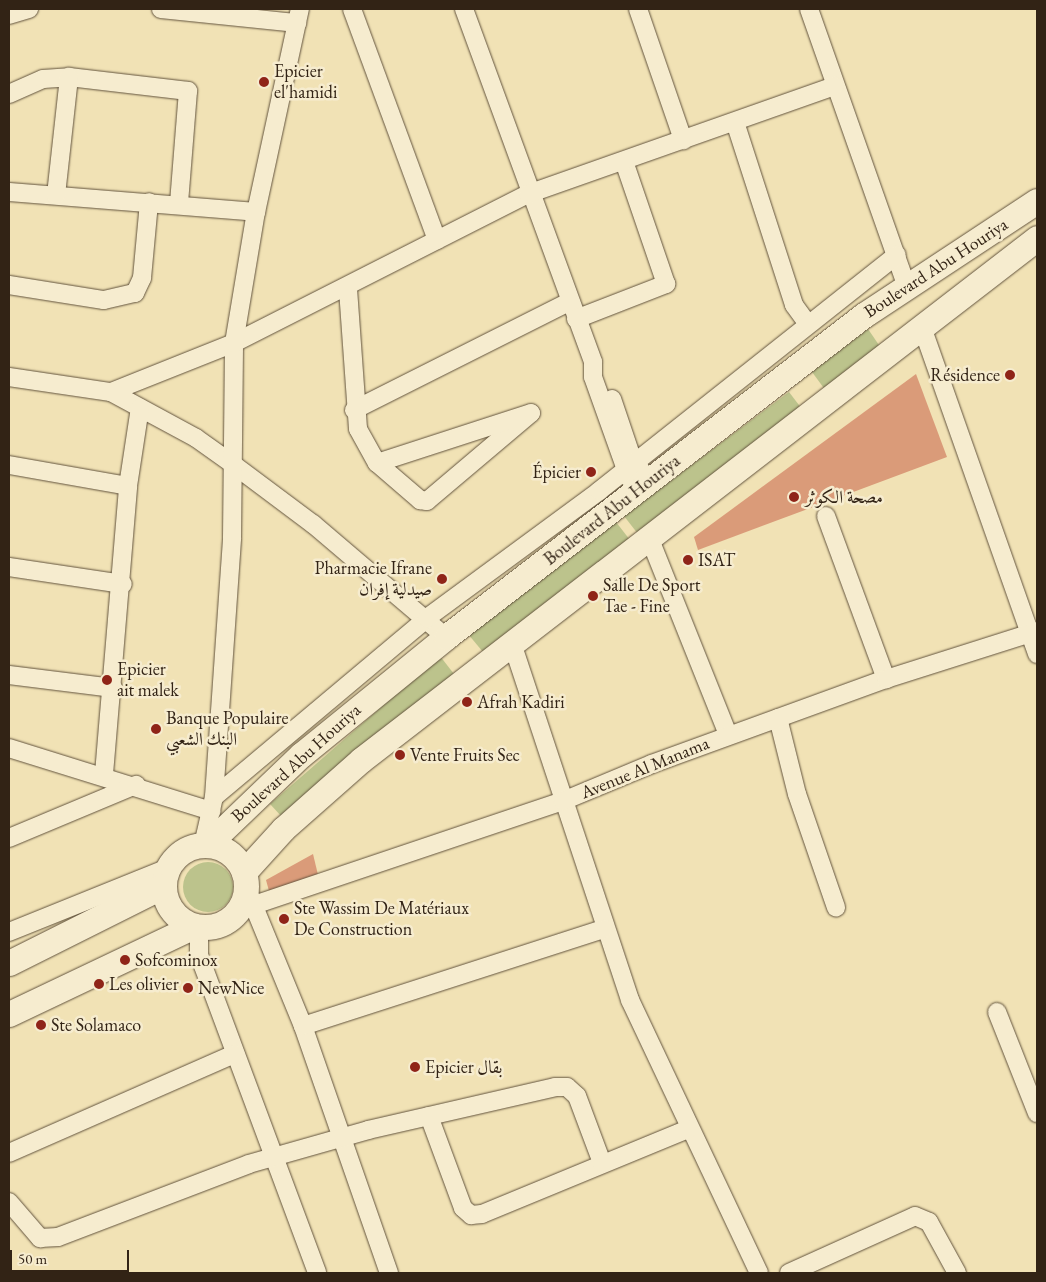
<!DOCTYPE html>
<html>
<head>
<meta charset="utf-8">
<style>
  body { margin:0 }
  #map { position:relative; width:1046px; height:1282px; overflow:hidden; background:#f1e2b5; font-family:"EB Garamond",Amiri,serif }
  div>[style] { position:absolute }
  .green>* { inset:0; background:#bcc38c }
  .round { border-radius:50% }
  .building>* { inset:0; background:#da9b79 }
  .roads { filter:drop-shadow(0 0 1px #62533d) drop-shadow(0 0 1px #62533d) }
  .street>* { height:18px; margin:-9px; padding:0 9px; transform-origin:9px; border-radius:9px; background:#f6eccf }
  .secondary>* { height:25px; margin:-12.5px; padding:0 12.5px; transform-origin:12.5px; border-radius:12.5px; background:#f6eccf }
  .secondary>.ring { margin:-12.5px; padding:0; box-sizing:content-box; background:none; border:25px solid #f6eccf; border-radius:50% }
  .dots>* { width:14px; height:14px; translate:-50% -50%; box-sizing:border-box; border:2px solid #f6eccf; border-radius:50% }
  span { translate:-50% -50%; white-space:nowrap; text-align:center; line-height:1.15; -webkit-text-stroke:5px #f6eccf; paint-order:stroke }
  .poi-label { font-size:18px; color:#322315 }
  .left { translate:0 -50%; text-align:left }
  .right { translate:-100% -50%; text-align:right }
  .street-label { font-size:18px; color:#322315 }
  .frame { position:absolute; inset:0; border:10px solid #322315; pointer-events:none }
  .scale { position:absolute; left:10px; top:1250px; width:119px; height:22px; box-sizing:border-box; border:2px solid #322315; border-top:0; padding-left:6px; font-size:15px; line-height:18px; white-space:nowrap; color:#322315; -webkit-text-stroke:4px #f6eccf; paint-order:stroke }
</style>
</head>
<body>
<div id="map">
  <div class="green">
    <div style="clip-path:polygon(868px 329px,881px 348px,826px 391px,812px 372px)"></div>
    <div style="clip-path:polygon(789px 392px,802px 409px,638px 534px,624px 516px)"></div>
    <div style="clip-path:polygon(616px 522px,630px 540px,483px 652px,468px 634px)"></div>
    <div style="clip-path:polygon(440px 656px,454px 674px,282px 817px,270px 804px)"></div>
    <div class="round" style="left:183px;top:862px;width:50px;height:50px"></div>
  </div>
  <div class="building">
    <div style="clip-path:polygon(916px 374px,947px 457px,698px 550px,694px 537px)"></div>
    <div style="clip-path:polygon(313px 854px,319px 879px,269px 891px,266px 880px)"></div>
  </div>
  <div class="roads">
    <div class="street">
      <div style="left:161px;top:9px;width:137px;rotate:5.9deg"></div>
      <div style="left:352px;top:9px;width:246px;rotate:69.8deg"></div>
      <div style="left:464px;top:9px;width:376px;rotate:69.9deg"></div>
      <div style="left:593px;top:362px;width:15px;rotate:90deg"></div>
      <div style="left:593px;top:377px;width:107px;rotate:70.4deg"></div>
      <div style="left:638px;top:9px;width:139px;rotate:71deg"></div>
      <div style="left:809px;top:9px;width:295px;rotate:70.6deg"></div>
      <div style="left:9px;top:15px;width:21px;rotate:-17deg"></div>
      <div style="left:9px;top:94px;width:37px;rotate:-24deg"></div>
      <div style="left:43px;top:79px;width:26px;rotate:-4deg"></div>
      <div style="left:69px;top:77px;width:120px;rotate:6.7deg"></div>
      <div style="left:188px;top:91px;width:113px;rotate:94.6deg"></div>
      <div style="left:735px;top:122px;width:192px;rotate:72.1deg"></div>
      <div style="left:794px;top:305px;width:22px;rotate:54deg"></div>
      <div style="left:9px;top:192px;width:248px;rotate:4.6deg"></div>
      <div style="left:56px;top:195px;width:119px;rotate:-83.7deg"></div>
      <div style="left:9px;top:285px;width:96px;rotate:9deg"></div>
      <div style="left:104px;top:300px;width:32px;rotate:-13deg"></div>
      <div style="left:135px;top:293px;width:17px;rotate:-65deg"></div>
      <div style="left:142px;top:278px;width:76px;rotate:-84.7deg"></div>
      <div style="left:348px;top:289px;width:140px;rotate:85.9deg"></div>
      <div style="left:358px;top:429px;width:39px;rotate:61deg"></div>
      <div style="left:377px;top:463px;width:57px;rotate:40.7deg"></div>
      <div style="left:420px;top:500px;width:7px;rotate:8deg"></div>
      <div style="left:427px;top:501px;width:136px;rotate:-40.2deg"></div>
      <div style="left:531px;top:413px;width:162px;rotate:162deg"></div>
      <div style="left:576px;top:319px;width:97px;rotate:-21.3deg"></div>
      <div style="left:666px;top:284px;width:130px;rotate:-108.9deg"></div>
      <div style="left:922px;top:327px;width:347px;rotate:70.6deg"></div>
      <div style="left:9px;top:377px;width:103px;rotate:8.4deg"></div>
      <div style="left:111px;top:392px;width:132px;rotate:-21.7deg"></div>
      <div style="left:234px;top:343px;width:330px;rotate:-26.9deg"></div>
      <div style="left:528px;top:194px;width:325px;rotate:-19.4deg"></div>
      <div style="left:111px;top:392px;width:97px;rotate:28.4deg"></div>
      <div style="left:196px;top:438px;width:47px;rotate:35.4deg"></div>
      <div style="left:234px;top:465px;width:99px;rotate:36.8deg"></div>
      <div style="left:313px;top:524px;width:175px;rotate:40.4deg"></div>
      <div style="left:612px;top:399px;width:65px;rotate:71.3deg"></div>
      <div style="left:633px;top:461px;width:12px;rotate:48deg"></div>
      <div style="left:354px;top:410px;width:241px;rotate:-26.7deg"></div>
      <div style="left:9px;top:465px;width:121px;rotate:10deg"></div>
      <div style="left:826px;top:516px;width:174px;rotate:69.8deg"></div>
      <div style="left:649px;top:537px;width:213px;rotate:68.2deg"></div>
      <div style="left:9px;top:567px;width:115px;rotate:8.5deg"></div>
      <div style="left:512px;top:643px;width:376px;rotate:71.7deg"></div>
      <div style="left:630px;top:1000px;width:302px;rotate:64.7deg"></div>
      <div style="left:9px;top:675px;width:105px;rotate:7.1deg"></div>
      <div style="left:778px;top:718px;width:78px;rotate:76deg"></div>
      <div style="left:797px;top:794px;width:120px;rotate:71deg"></div>
      <div style="left:9px;top:748px;width:212px;rotate:17.3deg"></div>
      <div style="left:104px;top:774px;width:289px;rotate:-85.2deg"></div>
      <div style="left:128px;top:486px;width:79px;rotate:-81.3deg"></div>
      <div style="left:214px;top:797px;width:278px;rotate:-40deg"></div>
      <div style="left:427px;top:618px;width:214px;rotate:-36.4deg"></div>
      <div style="left:599px;top:491px;width:380px;rotate:-38.4deg"></div>
      <div style="left:9px;top:838px;width:138px;rotate:-22.7deg"></div>
      <div style="left:203px;top:845px;width:49px;rotate:-77.1deg"></div>
      <div style="left:214px;top:797px;width:260px;rotate:-86deg"></div>
      <div style="left:232px;top:538px;width:195px;rotate:-89.4deg"></div>
      <div style="left:234px;top:343px;width:133px;rotate:-80.5deg"></div>
      <div style="left:256px;top:212px;width:208px;rotate:-77.8deg"></div>
      <div style="left:246px;top:887px;width:150px;rotate:67.7deg"></div>
      <div style="left:303px;top:1026px;width:262px;rotate:70.8deg"></div>
      <div style="left:254px;top:905px;width:326px;rotate:-18.6deg"></div>
      <div style="left:563px;top:801px;width:96px;rotate:-22.6deg"></div>
      <div style="left:652px;top:764px;width:249px;rotate:-20deg"></div>
      <div style="left:886px;top:679px;width:158px;rotate:-17.6deg"></div>
      <div style="left:199px;top:927px;width:28px;rotate:90deg"></div>
      <div style="left:199px;top:955px;width:339px;rotate:69.6deg"></div>
      <div style="left:9px;top:932px;width:171px;rotate:-21.9deg"></div>
      <div style="left:997px;top:1012px;width:109px;rotate:68.4deg"></div>
      <div style="left:303px;top:1026px;width:316px;rotate:-17.9deg"></div>
      <div style="left:429px;top:1116px;width:98px;rotate:69.7deg"></div>
      <div style="left:463px;top:1208px;width:11px;rotate:41deg"></div>
      <div style="left:471px;top:1215px;width:11px;rotate:-5deg"></div>
      <div style="left:482px;top:1214px;width:223px;rotate:-22.4deg"></div>
      <div style="left:9px;top:1153px;width:247px;rotate:-23.7deg"></div>
      <div style="left:9px;top:1202px;width:48px;rotate:49.3deg"></div>
      <div style="left:40px;top:1238px;width:18px;rotate:-3deg"></div>
      <div style="left:58px;top:1237px;width:204px;rotate:-20.9deg"></div>
      <div style="left:249px;top:1164px;width:124px;rotate:-15.9deg"></div>
      <div style="left:368px;top:1130px;width:192px;rotate:-12.9deg"></div>
      <div style="left:555px;top:1087px;width:12px"></div>
      <div style="left:567px;top:1087px;width:13px;rotate:42deg"></div>
      <div style="left:577px;top:1096px;width:72px;rotate:69.5deg"></div>
      <div style="left:789px;top:1273px;width:138px;rotate:-24.3deg"></div>
      <div style="left:915px;top:1216px;width:15px;rotate:23deg"></div>
      <div style="left:929px;top:1222px;width:58px;rotate:61.2deg"></div>
    </div>
    <div class="secondary">
      <div class="ring" style="left:164px;top:845px;width:57px;height:57px"></div>
      <div style="left:207px;top:845px;width:130px;rotate:-43.8deg"></div>
      <div style="left:301px;top:755px;width:187px;rotate:-39.1deg"></div>
      <div style="left:446px;top:637px;width:528px;rotate:-37.61deg"></div>
      <div style="left:864px;top:315px;width:207px;rotate:-33.4deg"></div>
      <div style="left:244px;top:872px;width:58px;rotate:-47.8deg"></div>
      <div style="left:283px;top:829px;width:104px;rotate:-41.5deg"></div>
      <div style="left:361px;top:760px;width:854px;rotate:-37.67deg"></div>
      <div style="left:9px;top:963px;width:172px;rotate:-26.6deg"></div>
      <div style="left:9px;top:1014px;width:205px;rotate:-25.4deg"></div>
    </div>
  </div>
  <div class="dots">
    <div style="left:264px;top:82px;background:#8f2418"></div>
    <div style="left:1010px;top:375px;background:#8f2418"></div>
    <div style="left:591px;top:472px;background:#8f2418"></div>
    <div style="left:794px;top:497px;background:#8f2418"></div>
    <div style="left:688px;top:560px;background:#8f2418"></div>
    <div style="left:442px;top:579px;background:#8f2418"></div>
    <div style="left:593px;top:596px;background:#8f2418"></div>
    <div style="left:107px;top:680px;background:#8f2418"></div>
    <div style="left:467px;top:702px;background:#8f2418"></div>
    <div style="left:156px;top:729px;background:#8f2418"></div>
    <div style="left:400px;top:755px;background:#8f2418"></div>
    <div style="left:284px;top:919px;background:#8f2418"></div>
    <div style="left:125px;top:960px;background:#8f2418"></div>
    <div style="left:99px;top:984px;background:#8f2418"></div>
    <div style="left:188px;top:988px;background:#8f2418"></div>
    <div style="left:41px;top:1025px;background:#8f2418"></div>
    <div style="left:415px;top:1067px;background:#8f2418"></div>
  </div>
  <div class="poi-label">
    <span class="left" style="left:274px;top:82px">Epicier<br>el'hamidi</span>
    <span class="right" style="left:1000px;top:375px">Résidence</span>
    <span class="right" style="left:581px;top:472px">Épicier</span>
    <span class="left" style="left:805px;top:497px">مصحة الكوثر</span>
    <span class="left" style="left:698px;top:560px">ISAT</span>
    <span class="right" style="left:432px;top:579px">Pharmacie Ifrane<br>صيدلية إفران</span>
    <span class="left" style="left:603px;top:596px">Salle De Sport<br>Tae - Fine</span>
    <span class="left" style="left:117px;top:680px">Epicier<br>ait malek</span>
    <span class="left" style="left:477px;top:702px">Afrah Kadiri</span>
    <span class="left" style="left:166px;top:729px">Banque Populaire<br>البنك الشعبي</span>
    <span class="left" style="left:410px;top:755px">Vente Fruits Sec</span>
    <span class="left" style="left:294px;top:919px">Ste Wassim De Matériaux<br>De Construction</span>
    <span class="left" style="left:135px;top:960px">Sofcominox</span>
    <span class="left" style="left:109px;top:984px">Les olivier</span>
    <span class="left" style="left:198px;top:988px">NewNice</span>
    <span class="left" style="left:51px;top:1025px">Ste Solamaco</span>
    <span class="left" style="left:425px;top:1067px">Epicier بقال</span>
  </div>
  <div class="street-label">
    <span style="left:936px;top:268px;rotate:-33deg">Boulevard Abu Houriya</span>
    <span style="left:612px;top:510px;rotate:-38deg">Boulevard Abu Houriya</span>
    <span style="left:296px;top:763px;rotate:-42deg">Boulevard Abu Houriya</span>
    <span style="left:645px;top:768px;rotate:-22deg">Avenue Al Manama</span>
  </div>
  <div class="frame"></div>
  <div class="scale">50 m</div>
</div>
</body>
</html>
